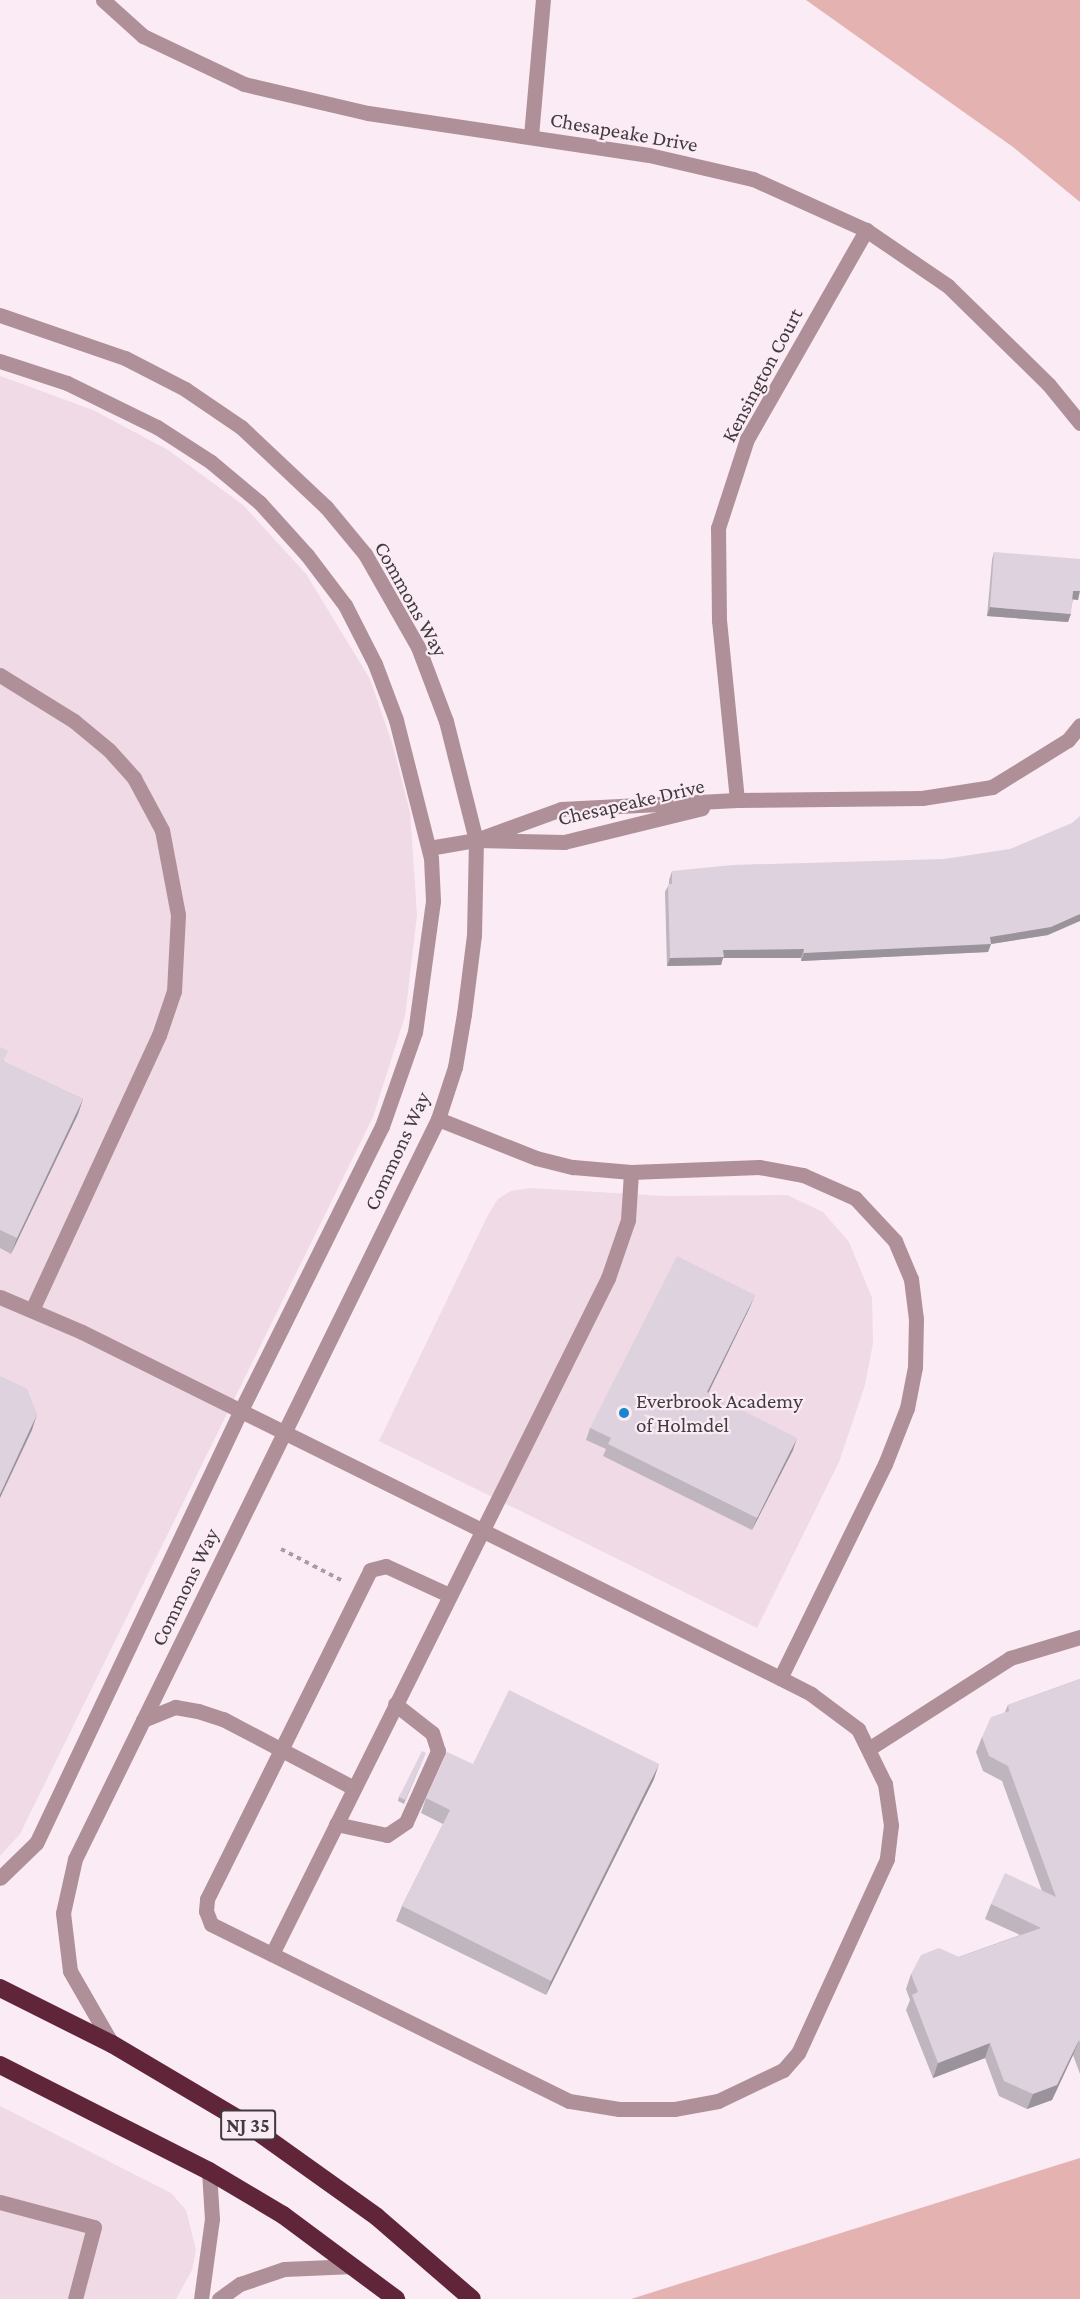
<!DOCTYPE html>
<html>
<head>
<meta charset="utf-8">
<style>
  body { margin:0 }
  #map { position:relative; width:1080px; height:2299px; overflow:hidden; background:#faebf4; font-family:"Crimson Pro",serif }
  div>[style] { position:absolute }
  .built>* { inset:0; background:#efdae6 }
  .green>* { inset:0; background:#e4b2b0 }
  .path>* { height:4px; margin-top:-2px; transform-origin:0; background:repeating-linear-gradient(90deg,#a89da3 0 4.5px,transparent 0 9px) }
  .minor>* { height:15px; margin:-7.5px; padding:0 7.5px; transform-origin:7.5px; border-radius:7.5px; background:#b09098 }
  .highway>* { height:18px; margin:-9px; padding:0 9px; transform-origin:9px; border-radius:9px; background:#612539 }
  .wall>* { inset:0; background:#beb5bf }
  .shaded-wall>* { inset:0; background:#9b939b }
  .building>* { inset:0; background:#ddd2de }
  .dots>* { width:16px; height:16px; translate:-50% -50%; box-sizing:border-box; border:3px solid #faebf4; border-radius:50% }
  span { translate:-50% -50%; white-space:nowrap; text-align:center; line-height:1.15; -webkit-text-stroke:4.5px #faebf4; paint-order:stroke }
  .shield-label span { padding:2px 4px; background:#faebf4; border:2px solid; border-radius:4px; -webkit-text-stroke-width:0 }
  .shield-label { font-size:20px; color:#413b3e; font-weight:700 }
  .street-label { font-size:21px; color:#413b3e }
  .poi-label { font-size:21px; color:#413b3e }
  .left { translate:0 -50%; text-align:left }
</style>
</head>
<body>
<div id="map">
  <div class="built">
    <div style="clip-path:polygon(0 376px,93px 410px,168px 450px,243px 505px,306px 574px,370px 679px,393px 746px,410px 812px,417px 915px,405px 1016px,373px 1117px,20px 1834px,0 1856px)"></div>
    <div style="clip-path:polygon(531px 1188px,664px 1196px,787px 1195px,823px 1212px,849px 1242px,872px 1298px,873px 1343px,865px 1385px,839px 1462px,757px 1628px,379px 1441px,488px 1215px,498px 1199px,511px 1191px)"></div>
    <div style="clip-path:polygon(0 2106px,171px 2193px,186px 2210px,196px 2250px,192px 2270px,176px 2299px,0 2299px)"></div>
  </div>
  <div class="green">
    <div style="clip-path:polygon(806px 0,1080px 0,1080px 202px,1013px 147px)"></div>
    <div style="clip-path:polygon(1080px 2158px,1080px 2299px,631px 2299px)"></div>
  </div>
  <div class="path">
    <div style="left:281px;top:1549px;width:68px;rotate:27.3deg"></div>
  </div>
  <div class="minor">
    <div style="left:103px;top:0;width:54px;rotate:42deg"></div>
    <div style="left:143px;top:36px;width:112px;rotate:25.4deg"></div>
    <div style="left:244px;top:84px;width:127px;rotate:13.2deg"></div>
    <div style="left:368px;top:113px;width:284px;rotate:8.5deg"></div>
    <div style="left:649px;top:155px;width:107px;rotate:13deg"></div>
    <div style="left:753px;top:179px;width:124px;rotate:24.3deg"></div>
    <div style="left:866px;top:230px;width:99px;rotate:34.3deg"></div>
    <div style="left:948px;top:286px;width:141px;rotate:44.4deg"></div>
    <div style="left:1049px;top:385px;width:49px;rotate:50.8deg"></div>
    <div style="left:531px;top:136px;width:137px;rotate:-85deg"></div>
    <div style="left:0;top:315px;width:132px;rotate:19deg"></div>
    <div style="left:125px;top:358px;width:68px;rotate:27.3deg"></div>
    <div style="left:185px;top:389px;width:68px;rotate:34.2deg"></div>
    <div style="left:241px;top:427px;width:117px;rotate:43.3deg"></div>
    <div style="left:326px;top:507px;width:61px;rotate:50.3deg"></div>
    <div style="left:365px;top:554px;width:107px;rotate:60.3deg"></div>
    <div style="left:418px;top:647px;width:79px;rotate:69.3deg"></div>
    <div style="left:446px;top:721px;width:123px;rotate:75.9deg"></div>
    <div style="left:476px;top:840px;width:95px;rotate:91.2deg"></div>
    <div style="left:474px;top:935px;width:80px;rotate:97.2deg"></div>
    <div style="left:464px;top:1014px;width:54px;rotate:99.6deg"></div>
    <div style="left:455px;top:1067px;width:55px;rotate:108.1deg"></div>
    <div style="left:438px;top:1119px;width:824px;rotate:116.13deg"></div>
    <div style="left:75px;top:1859px;width:55px;rotate:102.5deg"></div>
    <div style="left:63px;top:1913px;width:58px;rotate:83.1deg"></div>
    <div style="left:70px;top:1971px;width:84px;rotate:60.1deg"></div>
    <div style="left:0;top:361px;width:71px;rotate:18.2deg"></div>
    <div style="left:67px;top:383px;width:100px;rotate:26.1deg"></div>
    <div style="left:157px;top:427px;width:64px;rotate:32.9deg"></div>
    <div style="left:211px;top:462px;width:64px;rotate:39.9deg"></div>
    <div style="left:260px;top:503px;width:70px;rotate:47.9deg"></div>
    <div style="left:307px;top:555px;width:63px;rotate:52.8deg"></div>
    <div style="left:345px;top:605px;width:66px;rotate:63deg"></div>
    <div style="left:375px;top:664px;width:60px;rotate:69.4deg"></div>
    <div style="left:396px;top:720px;width:142px;rotate:75.8deg"></div>
    <div style="left:431px;top:858px;width:43px;rotate:87.3deg"></div>
    <div style="left:433px;top:901px;width:132px;rotate:97.8deg"></div>
    <div style="left:415px;top:1032px;width:100px;rotate:109.3deg"></div>
    <div style="left:382px;top:1126px;width:317px;rotate:116.4deg"></div>
    <div style="left:241px;top:1410px;width:479px;rotate:115.3deg"></div>
    <div style="left:36px;top:1843px;width:50px;rotate:135.8deg"></div>
    <div style="left:0;top:675px;width:87px;rotate:31.9deg"></div>
    <div style="left:74px;top:721px;width:45px;rotate:39.6deg"></div>
    <div style="left:109px;top:750px;width:38px;rotate:48deg"></div>
    <div style="left:134px;top:778px;width:59px;rotate:61.7deg"></div>
    <div style="left:162px;top:830px;width:86px;rotate:79.3deg"></div>
    <div style="left:178px;top:915px;width:76px;rotate:93deg"></div>
    <div style="left:174px;top:991px;width:46px;rotate:108.8deg"></div>
    <div style="left:159px;top:1035px;width:301px;rotate:114.8deg"></div>
    <div style="left:737px;top:800px;width:180px;rotate:-95.7deg"></div>
    <div style="left:719px;top:621px;width:93px;rotate:-90.6deg"></div>
    <div style="left:718px;top:528px;width:94px;rotate:-72deg"></div>
    <div style="left:747px;top:439px;width:241px;rotate:-60.3deg"></div>
    <div style="left:476px;top:840px;width:90px;rotate:-20deg"></div>
    <div style="left:561px;top:809px;width:176px;rotate:-2.9deg"></div>
    <div style="left:737px;top:800px;width:185px;rotate:-0.6deg"></div>
    <div style="left:922px;top:798px;width:71px;rotate:-8.9deg"></div>
    <div style="left:992px;top:787px;width:89px;rotate:-31.7deg"></div>
    <div style="left:1068px;top:740px;width:19px;rotate:-51deg"></div>
    <div style="left:429px;top:848px;width:48px;rotate:-9.7deg"></div>
    <div style="left:476px;top:840px;width:88px;rotate:1.3deg"></div>
    <div style="left:564px;top:842px;width:142px;rotate:-13.8deg"></div>
    <div style="left:438px;top:1119px;width:105px;rotate:21.7deg"></div>
    <div style="left:536px;top:1158px;width:38px;rotate:14deg"></div>
    <div style="left:573px;top:1167px;width:58px;rotate:4.9deg"></div>
    <div style="left:631px;top:1172px;width:128px;rotate:-2.2deg"></div>
    <div style="left:759px;top:1167px;width:45px;rotate:10.3deg"></div>
    <div style="left:803px;top:1175px;width:57px;rotate:23.9deg"></div>
    <div style="left:855px;top:1198px;width:59px;rotate:47.1deg"></div>
    <div style="left:895px;top:1241px;width:41px;rotate:67.2deg"></div>
    <div style="left:911px;top:1279px;width:40px;rotate:82.9deg"></div>
    <div style="left:916px;top:1319px;width:48px;rotate:91.2deg"></div>
    <div style="left:915px;top:1367px;width:42px;rotate:101deg"></div>
    <div style="left:907px;top:1408px;width:60px;rotate:111.4deg"></div>
    <div style="left:885px;top:1464px;width:238px;rotate:116.1deg"></div>
    <div style="left:0;top:1297px;width:89px;rotate:23.1deg"></div>
    <div style="left:82px;top:1332px;width:779px;rotate:26.37deg"></div>
    <div style="left:780px;top:1678px;width:35px;rotate:27deg"></div>
    <div style="left:811px;top:1694px;width:59px;rotate:36.7deg"></div>
    <div style="left:858px;top:1729px;width:61px;rotate:63.9deg"></div>
    <div style="left:885px;top:1784px;width:41px;rotate:81.7deg"></div>
    <div style="left:891px;top:1825px;width:34px;rotate:97deg"></div>
    <div style="left:887px;top:1859px;width:213px;rotate:114.6deg"></div>
    <div style="left:798px;top:2053px;width:23px;rotate:131deg"></div>
    <div style="left:783px;top:2070px;width:72px;rotate:154.5deg"></div>
    <div style="left:718px;top:2101px;width:45px;rotate:169.7deg"></div>
    <div style="left:674px;top:2109px;width:55px;rotate:180deg"></div>
    <div style="left:619px;top:2109px;width:51px;rotate:-170.9deg"></div>
    <div style="left:569px;top:2101px;width:399px;rotate:-153.7deg"></div>
    <div style="left:211px;top:1924px;width:14px;rotate:-111deg"></div>
    <div style="left:206px;top:1911px;width:12px;rotate:-85deg"></div>
    <div style="left:207px;top:1899px;width:367px;rotate:-63.6deg"></div>
    <div style="left:370px;top:1570px;width:16px;rotate:-14deg"></div>
    <div style="left:386px;top:1566px;width:69px;rotate:24.7deg"></div>
    <div style="left:143px;top:1720px;width:35px;rotate:-22deg"></div>
    <div style="left:175px;top:1707px;width:23px;rotate:10deg"></div>
    <div style="left:198px;top:1711px;width:26px;rotate:18deg"></div>
    <div style="left:223px;top:1719px;width:148px;rotate:27.8deg"></div>
    <div style="left:870px;top:1748px;width:166px;rotate:-32.7deg"></div>
    <div style="left:1010px;top:1658px;width:73px;rotate:-16.7deg"></div>
    <div style="left:336px;top:1824px;width:52px;rotate:12.2deg"></div>
    <div style="left:387px;top:1835px;width:23px;rotate:-34deg"></div>
    <div style="left:406px;top:1822px;width:78px;rotate:-65.7deg"></div>
    <div style="left:438px;top:1751px;width:19px;rotate:-108deg"></div>
    <div style="left:432px;top:1733px;width:47px;rotate:-141.9deg"></div>
    <div style="left:272px;top:1954px;width:755px;rotate:-63.57deg"></div>
    <div style="left:608px;top:1278px;width:61px;rotate:-71deg"></div>
    <div style="left:628px;top:1220px;width:48px;rotate:-86.4deg"></div>
    <div style="left:0;top:2202px;width:97px;rotate:14.9deg"></div>
    <div style="left:94px;top:2227px;width:74px;rotate:104.8deg"></div>
    <div style="left:201px;top:2299px;width:81px;rotate:-82.2deg"></div>
    <div style="left:212px;top:2219px;width:48px;rotate:-93.6deg"></div>
    <div style="left:219px;top:2299px;width:26px;rotate:-36deg"></div>
    <div style="left:240px;top:2284px;width:46px;rotate:-18.8deg"></div>
    <div style="left:284px;top:2269px;width:70px;rotate:-2.5deg"></div>
  </div>
  <div class="highway">
    <div style="left:0;top:1988px;width:125px;rotate:26.6deg"></div>
    <div style="left:112px;top:2044px;width:153px;rotate:30.6deg"></div>
    <div style="left:244px;top:2122px;width:163px;rotate:35.5deg"></div>
    <div style="left:377px;top:2217px;width:125px;rotate:40.8deg"></div>
    <div style="left:0;top:2065px;width:234px;rotate:26.9deg"></div>
    <div style="left:209px;top:2171px;width:86px;rotate:30.7deg"></div>
    <div style="left:283px;top:2215px;width:141px;rotate:36.6deg"></div>
  </div>
  <div class="wall">
    <div style="clip-path:polygon(994px 552px,1078px 600px,1073px 599px,1068px 622px,987px 616px,992px 560px)"></div>
    <div style="clip-path:polygon(672px 871px,1048px 935px,991px 944px,988px 952px,801px 961px,801px 958px,723px 958px,721px 965px,667px 966px,665px 892px,669px 884px,669px 880px)"></div>
    <div style="clip-path:polygon(0 1047px,4px 1062px,83px 1099px,78px 1114px,11px 1254px,0 1248px)"></div>
    <div style="clip-path:polygon(750px 1307px,708px 1393px,793px 1450px,752px 1530px,603px 1456px,606px 1449px,586px 1440px,590px 1428px)"></div>
    <div style="clip-path:polygon(1080px 1679px,1080px 2074px,1073px 2055px,1052px 2100px,1027px 2109px,999px 2096px,985px 2058px,933px 2078px,906px 2010px,910px 2000px,906px 1989px,911px 1974px,1020px 1935px,985px 1919px,991px 1904px,1042px 1891px,1002px 1781px,983px 1771px,976px 1752px,982px 1737px,1005px 1712px,1008px 1705px)"></div>
    <div style="clip-path:polygon(424px 1757px,404px 1804px,398px 1801px,399px 1797px)"></div>
    <div style="clip-path:polygon(473px 1764px,654px 1779px,546px 1995px,396px 1921px,402px 1906px,443px 1824px,421px 1813px,426px 1798px)"></div>
  </div>
  <div class="shaded-wall">
    <div style="clip-path:polygon(1073px 591px,1080px 591px,1078px 600px,1070px 599px)"></div>
    <div style="clip-path:polygon(990px 607px,1071px 614px,1068px 622px,987px 616px)"></div>
    <div style="clip-path:polygon(1080px 914px,1080px 921px,1048px 935px,991px 944px,988px 952px,801px 961px,804px 953px,990px 937px)"></div>
    <div style="clip-path:polygon(804px 949px,801px 958px,723px 958px,721px 965px,667px 966px,670px 958px,723px 950px)"></div>
    <div style="clip-path:polygon(83px 1099px,78px 1114px,11px 1254px,17px 1238px)"></div>
    <div style="clip-path:polygon(755px 1295px,750px 1307px,703px 1404px,707px 1392px)"></div>
    <div style="clip-path:polygon(37px 1414px,32px 1430px,0 1498px,0 1494px)"></div>
    <div style="clip-path:polygon(797px 1438px,793px 1450px,752px 1530px,757px 1518px)"></div>
    <div style="clip-path:polygon(659px 1764px,654px 1779px,546px 1995px,551px 1981px)"></div>
    <div style="clip-path:polygon(1079px 2040px,1073px 2055px,1052px 2100px,1027px 2109px,1033px 2094px)"></div>
    <div style="clip-path:polygon(990px 2043px,985px 2058px,933px 2078px,938px 2063px)"></div>
  </div>
  <div class="building">
    <div style="clip-path:polygon(994px 552px,1080px 559px,1080px 591px,1073px 591px,1071px 614px,990px 607px)"></div>
    <div style="clip-path:polygon(1080px 816px,1080px 914px,1051px 927px,990px 937px,991px 944px,804px 953px,804px 949px,723px 950px,724px 957px,670px 958px,668px 884px,672px 884px,672px 871px,733px 865px,944px 859px,1010px 849px,1072px 823px)"></div>
    <div style="clip-path:polygon(0 1047px,8px 1051px,3px 1061px,83px 1099px,17px 1238px,0 1230px)"></div>
    <div style="clip-path:polygon(677px 1256px,755px 1295px,707px 1392px,797px 1438px,757px 1518px,608px 1444px,611px 1438px,590px 1428px)"></div>
    <div style="clip-path:polygon(0 1376px,27px 1389px,37px 1414px,0 1494px)"></div>
    <div style="clip-path:polygon(1080px 1679px,1080px 2043px,1079px 2040px,1057px 2085px,1033px 2094px,1004px 2081px,990px 2043px,938px 2063px,912px 1995px,918px 1992px,911px 1974px,921px 1955px,939px 1948px,959px 1957px,1041px 1928px,991px 1904px,1005px 1873px,1056px 1897px,1008px 1766px,989px 1756px,982px 1737px,991px 1717px,1009px 1711px,1008px 1705px)"></div>
    <div style="clip-path:polygon(509px 1690px,659px 1764px,551px 1981px,402px 1906px,450px 1810px,426px 1798px,447px 1752px,473px 1764px)"></div>
    <div style="clip-path:polygon(422px 1751px,426px 1753px,405px 1800px,399px 1797px)"></div>
  </div>
  <div class="dots">
    <div style="left:624px;top:1413px;background:#1885ce"></div>
  </div>
  <div class="shield-label">
    <span style="left:248px;top:2125px">NJ 35</span>
  </div>
  <div class="street-label">
    <span style="left:624px;top:132px;rotate:10deg">Chesapeake Drive</span>
    <span style="left:762px;top:375px;rotate:-62deg">Kensington Court</span>
    <span style="left:411px;top:599px;rotate:61deg">Commons Way</span>
    <span style="left:631px;top:802px;rotate:-13deg">Chesapeake Drive</span>
    <span style="left:397px;top:1151px;rotate:-65deg">Commons Way</span>
    <span style="left:185px;top:1587px;rotate:-64deg">Commons Way</span>
  </div>
  <div class="poi-label">
    <span class="left" style="left:636px;top:1413px">Everbrook Academy<br>of Holmdel</span>
  </div>
</div>
</body>
</html>
